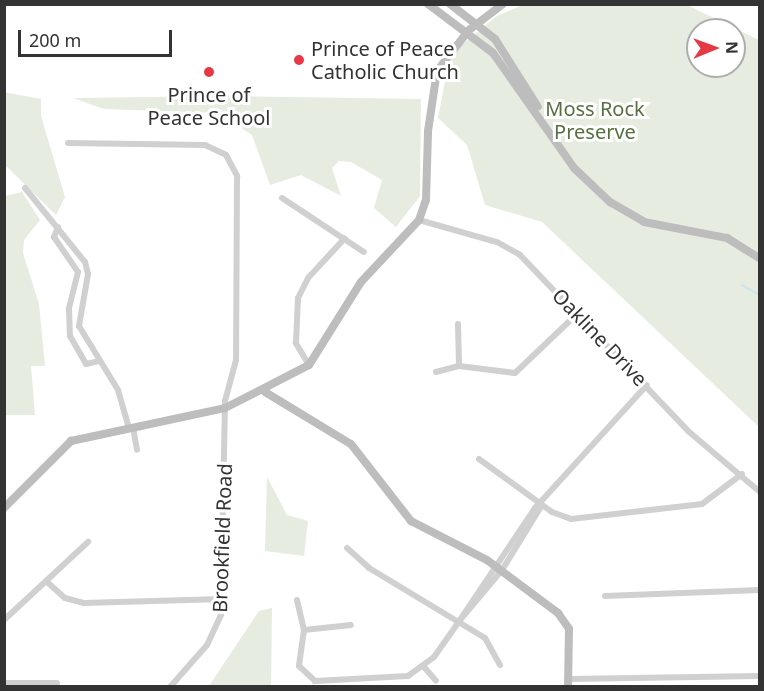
<!DOCTYPE html>
<html>
<head>
<meta charset="utf-8">
<style>
  body { margin:0 }
  #map { position:relative; width:764px; height:691px; overflow:hidden; background:#fff; font-family:"Noto Sans",sans-serif }
  div>[style] { position:absolute }
  .green>* { inset:0; background:#e6ecdf }
  .stream>* { height:1.5px; margin:-0.75px; padding:0 0.75px; transform-origin:0.75px; border-radius:0.75px; background:#cfe2ee }
  .street>* { height:6px; margin:-3px; padding:0 3px; transform-origin:3px; border-radius:3px; background:#d0d0d0 }
  .secondary>* { height:8px; margin:-4px; padding:0 4px; transform-origin:4px; border-radius:4px; background:#bdbdbd }
  .dots>* { width:16px; height:16px; translate:-50% -50%; box-sizing:border-box; border:3px solid #fff; border-radius:50% }
  span { translate:-50% -50%; white-space:nowrap; text-align:center; line-height:1.15; -webkit-text-stroke:6px #fff; paint-order:stroke }
  .poi-label { font-size:20px; color:#333 }
  .left { translate:0 -50%; text-align:left }
  .park-label { font-size:20px; color:#56703f }
  .street-label { font-size:20px; color:#333 }
  .frame { position:absolute; inset:0; border:6px solid #333; pointer-events:none }
  .north { position:absolute; left:686px; top:18px; width:60px; height:60px; box-sizing:border-box; background:#fff; border:2px solid #adadad; border-radius:50%; rotate:89deg; font-size:16px; font-weight:700; line-height:24px; text-align:center; color:#333 }
  .north::after { content:''; display:block; margin:auto; width:21px; height:27px; background:#e63946; clip-path:polygon(50% 0,100% 100%,50% 72%,0 100%) }
  .scale { position:absolute; left:18px; top:30px; width:154px; height:27px; box-sizing:border-box; border:3px solid #333; border-top:0; padding-left:8px; font-size:18px; line-height:21px; white-space:nowrap; color:#333; -webkit-text-stroke:4px #fff; paint-order:stroke }
</style>
</head>
<body>
<div id="map">
  <div class="green">
    <div style="clip-path:polygon(evenodd,523px 5px,687px 5px,759px 40px,759px 427px,542px 222px,485px 205px,467px 145px,438px 118px,448px 66px,458px 48px,497px 16px,523px 5px,698px 30px,734px 30px,734px 66px,698px 66px,698px 30px)"></div>
    <div style="clip-path:polygon(4px 92px,41px 99px,41px 116px,65px 197px,56px 215px,5px 165px)"></div>
    <div style="clip-path:polygon(225px 96px,421px 99px,420px 196px,396px 227px,374px 208px,382px 180px,351px 162px,339px 161px,332px 168px,341px 196px,301px 175px,270px 185px,252px 135px,219px 113px,104px 109px,73px 98px)"></div>
    <div style="clip-path:polygon(22px 192px,40px 220px,24px 240px,23px 253px,39px 304px,45px 366px,31px 366px,35px 415px,5px 415px,5px 196px)"></div>
    <div style="clip-path:polygon(267px 477px,287px 515px,308px 521px,304px 556px,265px 551px)"></div>
    <div style="clip-path:polygon(272px 608px,271px 686px,209px 686px,259px 611px)"></div>
  </div>
  <div class="stream">
    <div style="left:742px;top:285px;width:21px;rotate:29deg"></div>
  </div>
  <div class="street">
    <div style="left:68px;top:143px;width:137px;rotate:0.8deg"></div>
    <div style="left:205px;top:145px;width:23px;rotate:25deg"></div>
    <div style="left:226px;top:155px;width:24px;rotate:62deg"></div>
    <div style="left:237px;top:176px;width:184px;rotate:90.3deg"></div>
    <div style="left:236px;top:360px;width:42px;rotate:105deg"></div>
    <div style="left:225px;top:401px;width:214px;rotate:91.1deg"></div>
    <div style="left:221px;top:615px;width:33px;rotate:115deg"></div>
    <div style="left:207px;top:645px;width:55px;rotate:131.3deg"></div>
    <div style="left:25px;top:188px;width:95px;rotate:51deg"></div>
    <div style="left:85px;top:262px;width:12px;rotate:76deg"></div>
    <div style="left:88px;top:274px;width:53px;rotate:99.8deg"></div>
    <div style="left:79px;top:326px;width:75px;rotate:58.6deg"></div>
    <div style="left:118px;top:390px;width:40px;rotate:74deg"></div>
    <div style="left:282px;top:198px;width:98px;rotate:33.4deg"></div>
    <div style="left:419px;top:220px;width:81px;rotate:15.8deg"></div>
    <div style="left:497px;top:242px;width:26px;rotate:29deg"></div>
    <div style="left:520px;top:255px;width:243px;rotate:46.3deg"></div>
    <div style="left:688px;top:431px;width:94px;rotate:40.3deg"></div>
    <div style="left:58px;top:227px;width:11px;rotate:112deg"></div>
    <div style="left:54px;top:237px;width:42px;rotate:55.6deg"></div>
    <div style="left:78px;top:272px;width:38px;rotate:104deg"></div>
    <div style="left:69px;top:309px;width:27px;rotate:88deg"></div>
    <div style="left:70px;top:336px;width:32px;rotate:60deg"></div>
    <div style="left:86px;top:364px;width:13px;rotate:-13deg"></div>
    <div style="left:458px;top:324px;width:42px;rotate:88.6deg"></div>
    <div style="left:309px;top:365px;width:26px;rotate:-121deg"></div>
    <div style="left:296px;top:343px;width:45px;rotate:-87.5deg"></div>
    <div style="left:298px;top:298px;width:22px;rotate:-63deg"></div>
    <div style="left:308px;top:278px;width:54px;rotate:-47.2deg"></div>
    <div style="left:436px;top:372px;width:24px;rotate:-15deg"></div>
    <div style="left:459px;top:366px;width:56px;rotate:7.1deg"></div>
    <div style="left:515px;top:373px;width:87px;rotate:-43.6deg"></div>
    <div style="left:133px;top:427px;width:23px;rotate:80deg"></div>
    <div style="left:479px;top:459px;width:90px;rotate:36deg"></div>
    <div style="left:552px;top:512px;width:20px;rotate:20deg"></div>
    <div style="left:571px;top:519px;width:132px;rotate:-6.5deg"></div>
    <div style="left:702px;top:504px;width:50px;rotate:-36.9deg"></div>
    <div style="left:542px;top:505px;width:76px;rotate:121.6deg"></div>
    <div style="left:502px;top:570px;width:65px;rotate:130deg"></div>
    <div style="left:460px;top:620px;width:135px;rotate:-56.2deg"></div>
    <div style="left:535px;top:508px;width:166px;rotate:-47.7deg"></div>
    <div style="left:347px;top:548px;width:30px;rotate:42deg"></div>
    <div style="left:369px;top:568px;width:135px;rotate:31.1deg"></div>
    <div style="left:485px;top:638px;width:31px;rotate:61deg"></div>
    <div style="left:46px;top:581px;width:25px;rotate:42deg"></div>
    <div style="left:65px;top:598px;width:20px;rotate:15deg"></div>
    <div style="left:84px;top:603px;width:138px;rotate:-1.7deg"></div>
    <div style="left:605px;top:596px;width:155px;rotate:-2.2deg"></div>
    <div style="left:297px;top:600px;width:31px;rotate:77deg"></div>
    <div style="left:304px;top:630px;width:36px;rotate:98deg"></div>
    <div style="left:299px;top:666px;width:22px;rotate:43deg"></div>
    <div style="left:315px;top:681px;width:93px;rotate:-3.1deg"></div>
    <div style="left:408px;top:676px;width:32px;rotate:-36deg"></div>
    <div style="left:434px;top:657px;width:45px;rotate:-54.9deg"></div>
    <div style="left:4px;top:620px;width:115px;rotate:-42.9deg"></div>
    <div style="left:304px;top:630px;width:47px;rotate:-6.1deg"></div>
    <div style="left:424px;top:667px;width:18px;rotate:49deg"></div>
    <div style="left:568px;top:679px;width:192px;rotate:-0.9deg"></div>
    <div style="left:4px;top:683px;width:53px"></div>
  </div>
  <div class="secondary">
    <div style="left:428px;top:4px;width:81px;rotate:37deg"></div>
    <div style="left:493px;top:53px;width:141px;rotate:54.8deg"></div>
    <div style="left:574px;top:168px;width:50px;rotate:43.4deg"></div>
    <div style="left:610px;top:202px;width:39px;rotate:30deg"></div>
    <div style="left:644px;top:222px;width:85px;rotate:10.9deg"></div>
    <div style="left:727px;top:238px;width:39px;rotate:32deg"></div>
    <div style="left:450px;top:4px;width:57px;rotate:37.9deg"></div>
    <div style="left:495px;top:39px;width:80px;rotate:57.7deg"></div>
    <div style="left:265px;top:392px;width:100px;rotate:31.2deg"></div>
    <div style="left:351px;top:444px;width:98px;rotate:52.1deg"></div>
    <div style="left:411px;top:521px;width:85px;rotate:27.2deg"></div>
    <div style="left:487px;top:560px;width:89px;rotate:36.7deg"></div>
    <div style="left:558px;top:613px;width:19px;rotate:55deg"></div>
    <div style="left:569px;top:629px;width:57px;rotate:91deg"></div>
    <div style="left:4px;top:508px;width:95px;rotate:-45deg"></div>
    <div style="left:71px;top:441px;width:157px;rotate:-12.1deg"></div>
    <div style="left:225px;top:408px;width:94px;rotate:-27.1deg"></div>
    <div style="left:309px;top:365px;width:98px;rotate:-57.9deg"></div>
    <div style="left:361px;top:282px;width:85px;rotate:-46.9deg"></div>
    <div style="left:419px;top:220px;width:21px;rotate:-71deg"></div>
    <div style="left:426px;top:200px;width:69px;rotate:-88.3deg"></div>
    <div style="left:428px;top:131px;width:61px;rotate:-81.5deg"></div>
    <div style="left:437px;top:71px;width:52px;rotate:-52deg"></div>
    <div style="left:469px;top:30px;width:43px;rotate:-37.4deg"></div>
  </div>
  <div class="dots">
    <div style="left:299px;top:60px;background:#e63946"></div>
    <div style="left:209px;top:72px;background:#e63946"></div>
  </div>
  <div class="poi-label">
    <span class="left" style="left:311px;top:60px">Prince of Peace<br>Catholic Church</span>
    <span style="left:209px;top:106px">Prince of<br>Peace School</span>
  </div>
  <div class="park-label">
    <span style="left:595px;top:120px">Moss Rock<br>Preserve</span>
  </div>
  <div class="street-label">
    <span style="left:600px;top:337px;rotate:46deg">Oakline Drive</span>
    <span style="left:222px;top:538px;rotate:-88deg">Brookfield Road</span>
  </div>
  <div class="frame"></div>
  <div class="north">N</div>
  <div class="scale">200 m</div>
</div>
</body>
</html>
